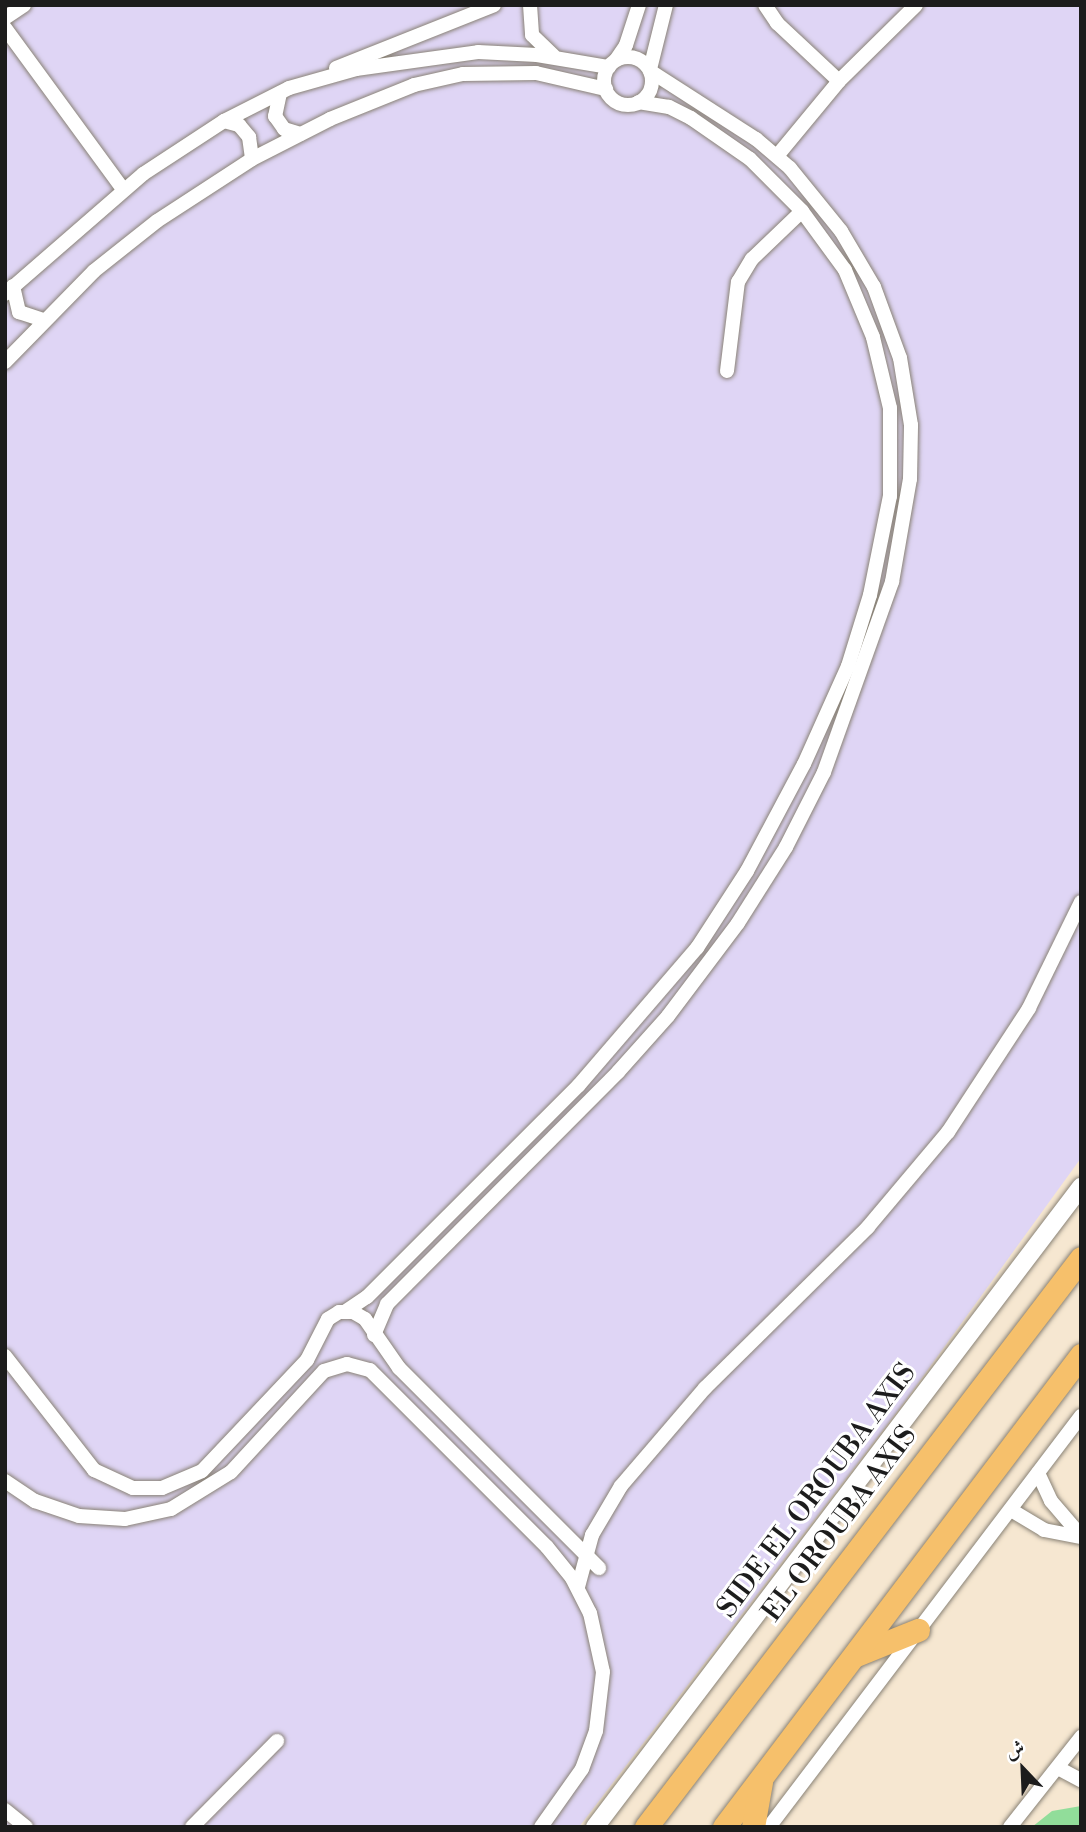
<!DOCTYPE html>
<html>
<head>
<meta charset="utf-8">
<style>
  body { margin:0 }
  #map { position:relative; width:1086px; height:1832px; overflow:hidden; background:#f6e7d1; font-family:"Libre Bodoni",Amiri,serif }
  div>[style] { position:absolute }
  .built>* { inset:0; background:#dfd5f5 }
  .green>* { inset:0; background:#91dd9a }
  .roads { filter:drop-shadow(0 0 2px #898276) drop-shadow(0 0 2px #898276) }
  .minor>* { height:14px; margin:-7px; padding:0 7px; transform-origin:7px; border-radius:7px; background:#fff }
  .minor>.ring { margin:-7px; padding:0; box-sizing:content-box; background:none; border:14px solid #fff; border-radius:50% }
  .tertiary>* { height:18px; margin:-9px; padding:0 9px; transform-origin:9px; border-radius:9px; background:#fff }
  .primary>* { height:23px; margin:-11.5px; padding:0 11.5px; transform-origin:11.5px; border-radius:11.5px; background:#f6c06b }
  span { translate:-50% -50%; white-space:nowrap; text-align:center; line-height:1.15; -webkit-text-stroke:6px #fff; paint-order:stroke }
  .street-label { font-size:28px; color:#1c1c1c }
  .frame { position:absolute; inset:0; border:7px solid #1c1c1c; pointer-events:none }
  .north { position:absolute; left:988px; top:1734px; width:70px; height:70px; -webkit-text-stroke:5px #fff; paint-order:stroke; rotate:337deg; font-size:19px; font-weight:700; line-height:28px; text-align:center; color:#1c1c1c }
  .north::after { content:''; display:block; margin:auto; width:24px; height:32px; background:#1c1c1c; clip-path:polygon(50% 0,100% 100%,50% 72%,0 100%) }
</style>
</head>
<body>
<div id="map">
  <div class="built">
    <div style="clip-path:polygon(5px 5px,1081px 5px,1081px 1158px,903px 1404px,579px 1827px,5px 1827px)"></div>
  </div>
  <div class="green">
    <div style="clip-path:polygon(1081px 1806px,1081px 1827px,1032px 1827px,1052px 1811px)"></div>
  </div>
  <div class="roads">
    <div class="minor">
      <div style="left:530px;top:5px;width:30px;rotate:86deg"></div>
      <div style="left:532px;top:35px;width:30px;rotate:44deg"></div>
      <div style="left:765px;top:5px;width:22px;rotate:56deg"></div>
      <div style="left:777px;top:23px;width:85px;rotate:43.1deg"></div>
      <div style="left:5px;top:18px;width:23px;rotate:-34deg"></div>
      <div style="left:5px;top:28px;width:200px;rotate:53.8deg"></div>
      <div class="ring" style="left:604px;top:57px;width:34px;height:34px"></div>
      <div style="left:616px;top:60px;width:18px;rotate:-56deg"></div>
      <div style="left:626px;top:45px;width:42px;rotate:-72deg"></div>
      <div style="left:336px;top:68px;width:170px;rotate:-21.7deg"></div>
      <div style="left:650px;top:69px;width:66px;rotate:-76deg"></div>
      <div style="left:280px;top:93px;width:24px;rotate:102deg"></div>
      <div style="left:275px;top:116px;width:16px;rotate:55deg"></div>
      <div style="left:284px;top:129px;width:17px;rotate:17deg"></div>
      <div style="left:224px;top:121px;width:16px;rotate:15deg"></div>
      <div style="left:239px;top:125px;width:16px;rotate:50deg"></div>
      <div style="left:249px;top:137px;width:22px;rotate:82deg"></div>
      <div style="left:777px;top:156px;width:97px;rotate:-50.4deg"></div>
      <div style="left:839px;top:81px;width:108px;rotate:-44.6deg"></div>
      <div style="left:13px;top:286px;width:27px;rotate:77deg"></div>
      <div style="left:19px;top:312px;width:26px;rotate:18deg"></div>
      <div style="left:5px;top:294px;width:183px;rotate:-41deg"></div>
      <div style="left:143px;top:174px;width:97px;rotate:-33.2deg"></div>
      <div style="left:224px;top:121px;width:73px;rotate:-26.9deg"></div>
      <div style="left:289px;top:88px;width:70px;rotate:-15.8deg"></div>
      <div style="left:356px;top:69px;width:123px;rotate:-7.9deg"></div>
      <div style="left:478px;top:52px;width:59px;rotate:2.9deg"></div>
      <div style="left:537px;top:55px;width:73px;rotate:9.5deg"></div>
      <div style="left:5px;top:362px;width:127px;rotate:-45.6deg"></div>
      <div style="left:94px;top:271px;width:80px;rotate:-38.4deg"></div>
      <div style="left:157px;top:221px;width:113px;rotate:-33.1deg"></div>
      <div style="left:252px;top:159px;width:88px;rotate:-27.1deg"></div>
      <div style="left:330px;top:119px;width:91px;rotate:-22deg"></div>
      <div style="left:414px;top:85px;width:50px;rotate:-12.7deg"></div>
      <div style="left:463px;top:74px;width:73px;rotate:-0.8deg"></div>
      <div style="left:536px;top:73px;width:72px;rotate:12.9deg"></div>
      <div style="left:727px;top:371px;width:90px;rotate:-83deg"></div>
      <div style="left:738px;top:282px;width:27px;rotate:-59deg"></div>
      <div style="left:752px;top:259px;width:69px;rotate:-43.8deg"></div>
      <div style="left:346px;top:1311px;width:25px;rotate:-34deg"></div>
      <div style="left:367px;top:1297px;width:300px;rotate:-45deg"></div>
      <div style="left:579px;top:1085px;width:181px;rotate:-49.3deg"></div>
      <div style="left:697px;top:948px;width:92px;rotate:-57deg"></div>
      <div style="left:747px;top:871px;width:121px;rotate:-62deg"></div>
      <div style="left:804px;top:764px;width:107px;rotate:-65.8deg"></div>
      <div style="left:848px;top:666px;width:74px;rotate:-72.8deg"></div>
      <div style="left:870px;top:595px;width:101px;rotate:-78.6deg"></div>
      <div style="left:890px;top:496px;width:88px;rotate:-90deg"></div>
      <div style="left:890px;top:408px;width:73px;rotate:-103.5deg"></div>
      <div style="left:873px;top:337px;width:73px;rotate:-112.7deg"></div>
      <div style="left:845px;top:270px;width:73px;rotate:-126.1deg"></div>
      <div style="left:802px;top:211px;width:74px;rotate:-135deg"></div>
      <div style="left:750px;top:159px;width:72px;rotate:-145.2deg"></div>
      <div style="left:691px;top:118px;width:25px;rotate:-153deg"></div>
      <div style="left:669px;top:107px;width:31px;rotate:-171deg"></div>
      <div style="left:374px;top:1335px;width:34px;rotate:-67deg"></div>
      <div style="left:387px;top:1304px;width:327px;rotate:-45.1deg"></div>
      <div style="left:618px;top:1072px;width:75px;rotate:-48.2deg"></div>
      <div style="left:668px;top:1016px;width:116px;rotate:-53deg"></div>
      <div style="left:738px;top:923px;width:90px;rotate:-57.7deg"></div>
      <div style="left:786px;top:847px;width:84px;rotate:-63.1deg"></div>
      <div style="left:824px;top:772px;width:202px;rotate:-70.3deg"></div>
      <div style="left:892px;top:582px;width:105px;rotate:-80.1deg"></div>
      <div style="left:910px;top:479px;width:54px;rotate:-88.9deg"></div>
      <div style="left:911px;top:425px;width:68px;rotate:-99.3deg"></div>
      <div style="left:900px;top:358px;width:76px;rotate:-110.1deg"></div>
      <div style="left:874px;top:287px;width:65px;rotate:-120.5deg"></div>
      <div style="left:841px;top:231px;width:81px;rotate:-129deg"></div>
      <div style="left:790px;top:168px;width:45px;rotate:-139.5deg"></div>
      <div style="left:756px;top:139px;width:126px;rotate:-147.3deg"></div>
      <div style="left:5px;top:1356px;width:145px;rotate:52deg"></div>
      <div style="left:94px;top:1470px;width:43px;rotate:24.8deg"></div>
      <div style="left:133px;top:1488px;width:29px"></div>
      <div style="left:162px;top:1488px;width:43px;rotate:-23deg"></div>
      <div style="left:202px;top:1471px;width:153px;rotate:-46.6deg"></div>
      <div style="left:307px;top:1360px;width:46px;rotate:-62.9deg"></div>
      <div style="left:328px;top:1319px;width:13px;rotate:-32deg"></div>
      <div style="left:339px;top:1312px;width:14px"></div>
      <div style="left:353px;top:1312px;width:14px;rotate:30deg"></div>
      <div style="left:365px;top:1319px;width:60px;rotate:55.2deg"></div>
      <div style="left:399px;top:1368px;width:283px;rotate:45deg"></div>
      <div style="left:1038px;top:1473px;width:31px;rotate:65deg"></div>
      <div style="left:1051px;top:1501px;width:46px;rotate:49.4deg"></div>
      <div style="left:5px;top:1481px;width:36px;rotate:34deg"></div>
      <div style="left:35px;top:1501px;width:46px;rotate:18.8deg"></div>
      <div style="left:79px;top:1516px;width:46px;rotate:3.7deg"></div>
      <div style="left:125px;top:1519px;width:47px;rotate:-12.3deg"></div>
      <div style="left:171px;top:1509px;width:70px;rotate:-31.7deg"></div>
      <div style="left:231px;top:1472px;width:137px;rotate:-47.4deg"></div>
      <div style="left:324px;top:1371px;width:24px;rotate:-17deg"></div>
      <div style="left:347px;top:1364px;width:24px;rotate:15deg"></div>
      <div style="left:370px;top:1370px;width:250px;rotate:45deg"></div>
      <div style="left:547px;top:1547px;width:40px;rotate:51deg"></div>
      <div style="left:572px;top:1578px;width:39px;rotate:63deg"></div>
      <div style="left:590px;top:1613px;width:60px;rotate:77.6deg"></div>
      <div style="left:603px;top:1672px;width:59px;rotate:96.8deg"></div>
      <div style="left:596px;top:1731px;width:40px;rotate:110.2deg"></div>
      <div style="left:582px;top:1769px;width:71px;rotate:125.3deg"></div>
      <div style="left:1011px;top:1510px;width:39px;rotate:31deg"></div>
      <div style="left:1044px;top:1530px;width:38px;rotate:11deg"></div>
      <div style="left:578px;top:1587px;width:54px;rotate:-74.9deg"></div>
      <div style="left:592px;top:1535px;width:57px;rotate:-59.4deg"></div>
      <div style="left:621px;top:1486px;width:129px;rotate:-49.4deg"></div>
      <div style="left:705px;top:1388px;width:229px;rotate:-44.6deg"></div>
      <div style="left:868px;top:1227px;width:124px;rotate:-49.9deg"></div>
      <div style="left:948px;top:1132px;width:148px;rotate:-56.8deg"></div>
      <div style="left:1029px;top:1008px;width:118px;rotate:-63.9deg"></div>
      <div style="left:1058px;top:1768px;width:26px;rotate:28deg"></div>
      <div style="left:5px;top:1810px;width:27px;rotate:39deg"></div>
      <div style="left:192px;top:1827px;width:121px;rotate:-45.3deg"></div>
      <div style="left:769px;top:1827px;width:516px;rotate:-52.8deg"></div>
      <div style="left:1010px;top:1827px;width:115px;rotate:-51.7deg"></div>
    </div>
    <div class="tertiary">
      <div style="left:595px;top:1827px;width:804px;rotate:-52.79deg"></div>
    </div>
    <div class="primary">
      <div style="left:856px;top:1655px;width:67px;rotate:-22deg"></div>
      <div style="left:646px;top:1827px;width:716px;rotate:-52.6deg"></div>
      <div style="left:724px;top:1827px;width:592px;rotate:-52.9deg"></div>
      <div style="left:753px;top:1827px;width:46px;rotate:-79.9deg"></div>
    </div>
  </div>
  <div class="street-label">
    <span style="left:817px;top:1491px;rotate:-53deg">SIDE EL OROUBA AXIS</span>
    <span style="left:840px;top:1524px;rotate:-53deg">EL OROUBA AXIS</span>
  </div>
  <div class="frame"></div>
  <div class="north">ش</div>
</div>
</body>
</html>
